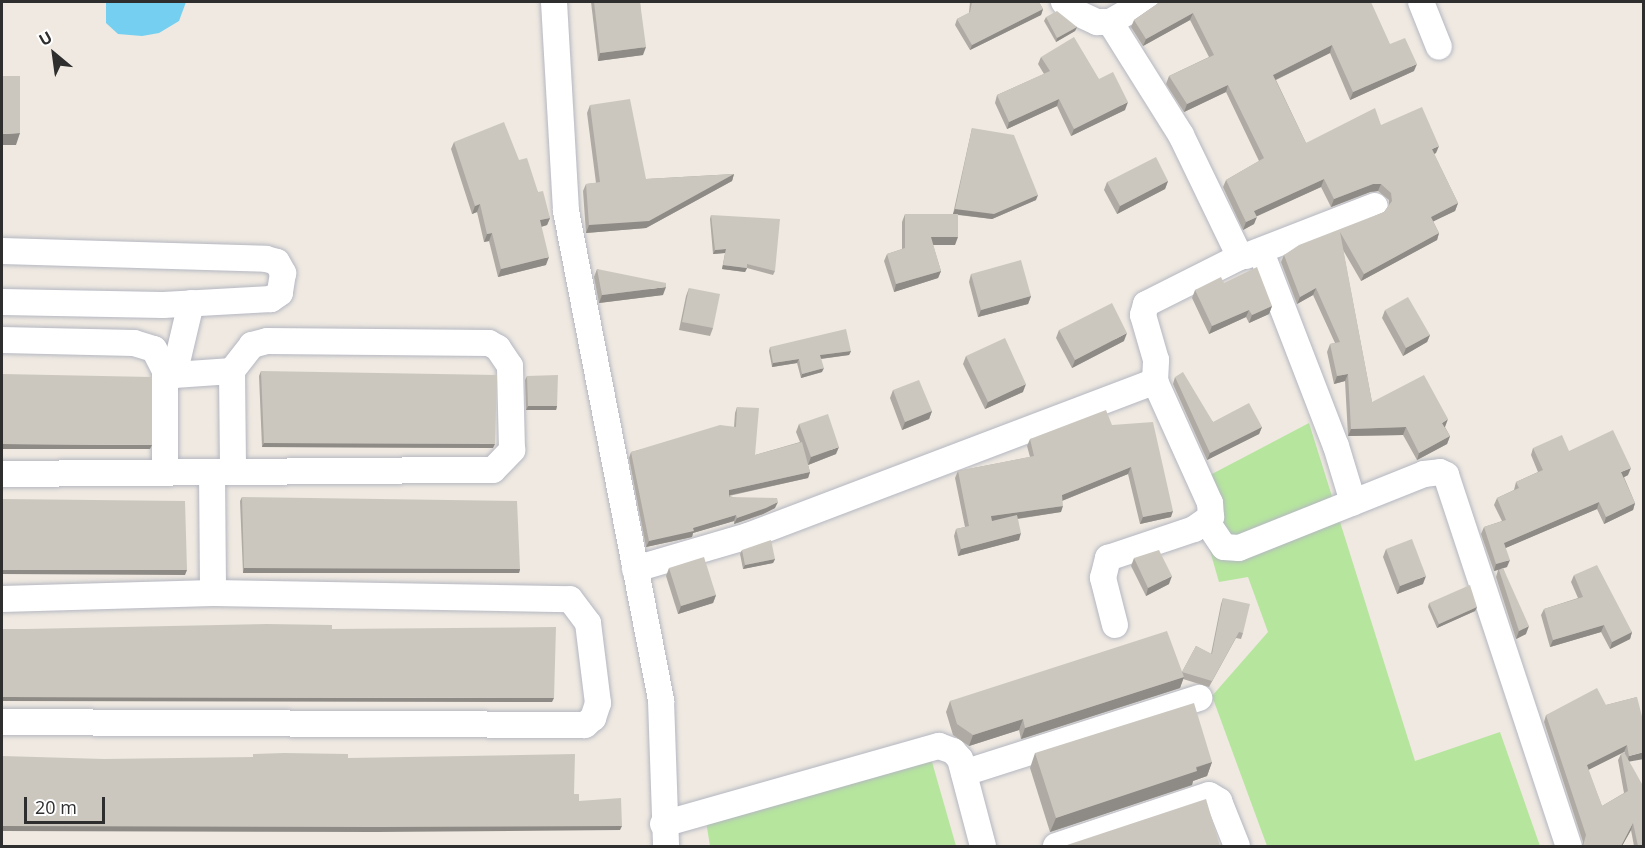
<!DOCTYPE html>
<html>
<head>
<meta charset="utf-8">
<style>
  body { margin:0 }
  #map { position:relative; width:1645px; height:848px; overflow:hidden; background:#efe9e1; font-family:"Open Sans",sans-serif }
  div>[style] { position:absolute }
  .green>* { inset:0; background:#b6e59e }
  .water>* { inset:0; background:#75cff0 }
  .roads { filter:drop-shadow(0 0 2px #b4b7c1) drop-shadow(0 0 2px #b4b7c1) }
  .minor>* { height:26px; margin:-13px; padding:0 13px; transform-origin:13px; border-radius:13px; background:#fff }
  .wall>* { inset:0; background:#afaba4 }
  .shaded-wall>* { inset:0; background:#8e8b86 }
  .building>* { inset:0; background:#cbc7bf }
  span { translate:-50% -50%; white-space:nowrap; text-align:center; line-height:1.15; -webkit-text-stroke:5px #fff; paint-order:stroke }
  .frame { position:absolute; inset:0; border:3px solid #2e2e2e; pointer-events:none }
  .north { position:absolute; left:24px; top:24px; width:60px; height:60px; -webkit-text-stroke:4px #fff; paint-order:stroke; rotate:331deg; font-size:16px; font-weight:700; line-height:24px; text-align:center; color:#2e2e2e }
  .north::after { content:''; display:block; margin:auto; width:21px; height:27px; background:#2e2e2e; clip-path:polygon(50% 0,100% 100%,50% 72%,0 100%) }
  .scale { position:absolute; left:24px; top:797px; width:81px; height:27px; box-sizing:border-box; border:3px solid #2e2e2e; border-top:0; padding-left:8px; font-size:18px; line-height:21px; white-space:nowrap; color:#2e2e2e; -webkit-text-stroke:4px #fff; paint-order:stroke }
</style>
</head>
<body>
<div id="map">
  <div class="green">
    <div style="clip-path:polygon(1309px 423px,1415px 761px,1500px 732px,1540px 846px,1267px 846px,1212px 696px,1268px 632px,1248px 577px,1219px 582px,1191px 485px)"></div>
    <div style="clip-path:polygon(928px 748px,956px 846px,710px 846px,704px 809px)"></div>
  </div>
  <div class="water">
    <div style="clip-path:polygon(106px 2px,186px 2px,179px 21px,159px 33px,142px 36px,118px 34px,106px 23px)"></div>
  </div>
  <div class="roads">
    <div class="minor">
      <div style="left:554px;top:2px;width:209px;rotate:86.7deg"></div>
      <div style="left:566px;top:211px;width:499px;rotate:79deg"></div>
      <div style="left:661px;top:701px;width:145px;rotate:88deg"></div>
      <div style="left:1064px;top:2px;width:11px;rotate:49deg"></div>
      <div style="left:1071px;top:10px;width:29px;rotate:25deg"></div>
      <div style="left:1097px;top:22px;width:13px"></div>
      <div style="left:1110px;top:22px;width:40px;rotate:-29.7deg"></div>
      <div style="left:1421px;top:2px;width:48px;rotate:68.2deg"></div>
      <div style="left:2px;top:251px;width:264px;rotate:1.7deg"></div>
      <div style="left:266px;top:259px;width:11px;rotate:15deg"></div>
      <div style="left:277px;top:262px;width:13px;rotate:61deg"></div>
      <div style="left:283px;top:273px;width:20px;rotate:99deg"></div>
      <div style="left:280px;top:293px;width:11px;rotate:146deg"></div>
      <div style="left:271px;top:299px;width:108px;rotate:176.8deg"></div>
      <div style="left:163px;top:305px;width:161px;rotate:-178.9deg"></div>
      <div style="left:1261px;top:252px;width:208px;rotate:68.9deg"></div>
      <div style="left:1336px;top:446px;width:59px;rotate:73.1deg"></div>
      <div style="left:1246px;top:256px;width:138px;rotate:-21.2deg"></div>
      <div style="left:2px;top:340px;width:132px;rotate:1.3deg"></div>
      <div style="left:134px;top:343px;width:21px;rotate:17deg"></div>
      <div style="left:154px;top:349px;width:25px;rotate:63deg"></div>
      <div style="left:165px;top:371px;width:10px;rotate:24deg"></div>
      <div style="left:174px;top:375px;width:74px;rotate:-76.7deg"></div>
      <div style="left:165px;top:371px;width:101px;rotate:90deg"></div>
      <div style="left:232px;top:371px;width:100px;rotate:89.4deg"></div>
      <div style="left:212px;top:472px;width:121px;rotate:89.5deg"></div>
      <div style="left:2px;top:474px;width:491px;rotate:-0.5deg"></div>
      <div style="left:493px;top:470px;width:28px;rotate:-46deg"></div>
      <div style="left:512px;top:450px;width:84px;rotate:-91.4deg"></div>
      <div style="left:510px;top:366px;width:22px;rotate:-124deg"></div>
      <div style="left:498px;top:348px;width:10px;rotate:-151deg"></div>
      <div style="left:489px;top:343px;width:222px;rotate:-179.5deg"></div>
      <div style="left:267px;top:341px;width:16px;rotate:165deg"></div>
      <div style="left:252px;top:345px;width:33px;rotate:128deg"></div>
      <div style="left:232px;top:371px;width:58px;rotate:176.1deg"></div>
      <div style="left:1207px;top:522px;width:30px;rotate:56deg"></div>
      <div style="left:1224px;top:547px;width:15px;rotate:4deg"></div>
      <div style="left:1239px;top:548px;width:199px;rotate:-21.8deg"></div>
      <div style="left:1424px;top:474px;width:16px;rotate:-7deg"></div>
      <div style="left:1440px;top:472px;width:7px;rotate:27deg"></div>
      <div style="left:1446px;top:475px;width:391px;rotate:71.7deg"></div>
      <div style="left:635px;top:569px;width:118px;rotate:-16.3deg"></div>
      <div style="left:748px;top:536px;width:436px;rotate:-20.8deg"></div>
      <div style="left:1155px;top:381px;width:21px;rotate:-87deg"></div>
      <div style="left:1156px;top:360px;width:47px;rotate:-106.1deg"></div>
      <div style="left:1143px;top:315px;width:11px;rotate:-75deg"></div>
      <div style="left:1146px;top:304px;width:105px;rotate:-26.6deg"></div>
      <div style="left:1240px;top:257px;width:136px;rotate:-115.8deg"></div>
      <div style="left:1181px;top:135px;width:133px;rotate:-122.1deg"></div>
      <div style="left:2px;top:599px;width:211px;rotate:-1.6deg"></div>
      <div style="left:213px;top:593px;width:357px;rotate:1deg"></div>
      <div style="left:570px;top:599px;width:30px;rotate:53deg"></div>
      <div style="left:588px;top:623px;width:81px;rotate:82.9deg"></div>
      <div style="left:598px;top:703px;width:16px;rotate:108deg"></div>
      <div style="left:593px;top:718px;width:11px;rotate:139deg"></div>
      <div style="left:585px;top:725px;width:583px;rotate:-179.71deg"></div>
      <div style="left:1115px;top:625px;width:49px;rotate:-104.3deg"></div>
      <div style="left:1103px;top:578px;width:21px;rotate:-76deg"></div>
      <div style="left:1108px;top:558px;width:91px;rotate:-18.6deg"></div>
      <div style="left:1194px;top:529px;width:21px;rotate:-35deg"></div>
      <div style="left:1211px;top:517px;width:14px;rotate:-94deg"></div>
      <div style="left:1210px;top:503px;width:134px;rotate:-114.3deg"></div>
      <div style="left:964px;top:773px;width:247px;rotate:-17.7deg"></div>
      <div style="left:663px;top:824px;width:287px;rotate:-15.8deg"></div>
      <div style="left:939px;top:746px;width:15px;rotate:20deg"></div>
      <div style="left:953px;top:751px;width:11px;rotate:49deg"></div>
      <div style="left:960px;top:759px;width:90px;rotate:75.2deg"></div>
      <div style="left:1056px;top:846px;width:161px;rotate:-18.4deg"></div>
      <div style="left:1209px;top:795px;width:12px;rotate:31deg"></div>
      <div style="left:1219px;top:801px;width:48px;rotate:68.2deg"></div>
    </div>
  </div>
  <div class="wall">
    <div style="clip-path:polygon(591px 2px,640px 2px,643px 55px,598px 61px)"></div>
    <div style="clip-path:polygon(970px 2px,1039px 2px,1043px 9px,1041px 15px,970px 50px,955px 25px,957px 19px,969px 13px)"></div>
    <div style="clip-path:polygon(1160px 2px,1390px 44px,1414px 71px,1350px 100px,1330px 53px,1276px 80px,1306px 143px,1381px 125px,1436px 153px,1434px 154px,1458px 203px,1455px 211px,1433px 221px,1439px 233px,1437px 240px,1361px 281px,1343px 250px,1372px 402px,1445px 427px,1450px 436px,1447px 444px,1417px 460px,1403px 435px,1348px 436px,1345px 381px,1334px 384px,1327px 352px,1330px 344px,1335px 343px,1313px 295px,1297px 304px,1281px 262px,1284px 255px,1384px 212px,1389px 205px,1389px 200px,1378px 191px,1370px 192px,1331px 207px,1321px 187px,1256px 216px,1254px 224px,1243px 230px,1223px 187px,1226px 180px,1259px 161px,1226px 92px,1184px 112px,1166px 84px,1169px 76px,1209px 57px,1190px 20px,1143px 46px,1131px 27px,1134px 20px)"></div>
    <div style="clip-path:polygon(1046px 17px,1077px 27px,1075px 31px,1056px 42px,1044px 21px)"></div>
    <div style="clip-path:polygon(1041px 57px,1099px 79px,1125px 110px,1071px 136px,1057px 106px,1007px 129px,995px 103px,997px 95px,1044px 74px,1038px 64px)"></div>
    <div style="clip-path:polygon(590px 105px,646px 179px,734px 174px,732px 181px,646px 228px,586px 233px,583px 191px,586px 184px,596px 183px,587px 113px)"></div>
    <div style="clip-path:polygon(972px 128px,1036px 200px,992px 219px,958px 215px,955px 245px,933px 245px,941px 271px,938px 278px,894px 292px,884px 261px,887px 254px,902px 249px,902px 222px,905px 214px,953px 214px)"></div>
    <div style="clip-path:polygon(454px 142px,519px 160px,538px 192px,550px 218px,547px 225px,541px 227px,546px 265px,498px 277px,489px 241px,484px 242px,477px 212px,472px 214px,451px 149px)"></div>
    <div style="clip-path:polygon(1168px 181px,1165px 189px,1117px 214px,1104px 190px,1107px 182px)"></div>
    <div style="clip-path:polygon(711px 215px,775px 271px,773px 275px,747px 268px,745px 272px,722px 269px,725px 253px,713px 254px,710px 219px)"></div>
    <div style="clip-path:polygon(597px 269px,663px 295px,599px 303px,594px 277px)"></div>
    <div style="clip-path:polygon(971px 274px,1031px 296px,1028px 304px,978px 317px,969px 282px)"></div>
    <div style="clip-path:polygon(1224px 283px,1272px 306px,1269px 314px,1249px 323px,1246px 317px,1209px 334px,1192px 298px,1195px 290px)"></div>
    <div style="clip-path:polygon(689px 288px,713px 328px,710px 336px,679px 330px,686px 296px)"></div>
    <div style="clip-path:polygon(1385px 310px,1430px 335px,1427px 342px,1403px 356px,1382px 318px)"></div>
    <div style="clip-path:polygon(1059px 330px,1124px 341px,1072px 368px,1056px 338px)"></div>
    <div style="clip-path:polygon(770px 347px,851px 351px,849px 355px,821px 359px,822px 372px,801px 378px,797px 363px,772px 367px,769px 351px)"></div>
    <div style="clip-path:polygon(966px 356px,1023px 392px,985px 409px,963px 364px)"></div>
    <div style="clip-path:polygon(261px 371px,493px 448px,262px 447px,259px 376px)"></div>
    <div style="clip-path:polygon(527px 376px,557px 406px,556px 410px,526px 410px,525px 380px)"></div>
    <div style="clip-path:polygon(1175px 377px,1213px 422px,1262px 427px,1259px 434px,1207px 460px,1173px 384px)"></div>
    <div style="clip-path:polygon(893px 390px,932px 411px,929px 419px,902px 430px,890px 398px)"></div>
    <div style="clip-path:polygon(737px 407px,755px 455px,800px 442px,796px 432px,799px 424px,836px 454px,808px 465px,810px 472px,808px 478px,729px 496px,775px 508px,763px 514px,734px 524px,734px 521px,693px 533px,692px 537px,646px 547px,629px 458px,631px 452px,734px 427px,735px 413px)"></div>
    <div style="clip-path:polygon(1112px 425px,1171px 517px,1140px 524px,1128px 474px,1062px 501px,1061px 512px,1018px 519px,1019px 540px,958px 556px,954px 536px,956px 529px,965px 527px,955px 478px,958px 471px,1030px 457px,1027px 446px,1030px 439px)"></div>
    <div style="clip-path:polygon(1533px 448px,1569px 451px,1628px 475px,1624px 477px,1635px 503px,1633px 510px,1604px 524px,1597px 509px,1505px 548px,1507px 567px,1503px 568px,1526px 634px,1516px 639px,1496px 577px,1498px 570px,1494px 571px,1481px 534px,1484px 527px,1502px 521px,1494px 505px,1497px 498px,1514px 490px,1516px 482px,1538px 472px,1531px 455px)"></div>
    <div style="clip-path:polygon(242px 497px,520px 569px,519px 573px,243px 573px,240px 501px)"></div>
    <div style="clip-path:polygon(1386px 549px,1423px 584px,1397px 594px,1383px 557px)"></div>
    <div style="clip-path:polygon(742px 550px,775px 559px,773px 563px,743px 569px,740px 554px)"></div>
    <div style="clip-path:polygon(1134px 558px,1169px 584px,1146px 596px,1131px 566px)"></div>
    <div style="clip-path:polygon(669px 568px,716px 595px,713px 603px,678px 614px,666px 576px)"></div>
    <div style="clip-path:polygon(1574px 575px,1632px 632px,1630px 639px,1610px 649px,1601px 632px,1550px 647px,1541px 615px,1544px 609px,1578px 598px,1571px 582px)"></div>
    <div style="clip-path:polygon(1223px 598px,1243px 633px,1241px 639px,1236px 638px,1209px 687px,1183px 679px,1180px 688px,1021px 739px,1019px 730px,969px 746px,953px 735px,946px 712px,950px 701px,1182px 672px,1196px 646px,1211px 654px,1221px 604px)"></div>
    <div style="clip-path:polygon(1429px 603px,1477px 607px,1475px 611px,1437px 628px,1428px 607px)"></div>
    <div style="clip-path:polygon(evenodd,1637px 697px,1629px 762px,1644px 846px,1634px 846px,1631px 830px,1622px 846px,1582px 846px,1583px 842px,1544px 722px,1546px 715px,1606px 705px,1637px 697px,1624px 752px,1625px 753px,1621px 754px,1618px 760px,1624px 793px,1602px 806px,1588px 770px,1624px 752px)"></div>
    <div style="clip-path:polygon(1035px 753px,1212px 762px,1207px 776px,1193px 781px,1192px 785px,1050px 832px,1030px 768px)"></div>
  </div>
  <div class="shaded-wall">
    <div style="clip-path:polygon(1043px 9px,1041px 15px,970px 50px,972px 45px)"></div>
    <div style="clip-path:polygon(1193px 13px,1190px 20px,1143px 46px,1146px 39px)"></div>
    <div style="clip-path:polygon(1077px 27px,1075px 31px,1056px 42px,1057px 38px)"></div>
    <div style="clip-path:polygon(1332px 45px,1330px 53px,1271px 82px,1273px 75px)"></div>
    <div style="clip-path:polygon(646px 47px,643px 55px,598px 61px,600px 53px)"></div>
    <div style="clip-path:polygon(1417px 64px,1414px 71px,1350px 100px,1353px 92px)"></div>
    <div style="clip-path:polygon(1228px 85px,1226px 92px,1184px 112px,1187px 104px)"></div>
    <div style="clip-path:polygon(1059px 99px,1057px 106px,1007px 129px,1009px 122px)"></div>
    <div style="clip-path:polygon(1128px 102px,1125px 110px,1071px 136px,1074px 129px)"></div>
    <div style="clip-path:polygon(20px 133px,16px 145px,2px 145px,2px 134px)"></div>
    <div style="clip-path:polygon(1439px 146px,1436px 153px,1429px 156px,1432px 149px)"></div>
    <div style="clip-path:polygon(734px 174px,732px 181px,646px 228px,586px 233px,589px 225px)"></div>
    <div style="clip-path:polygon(1324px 179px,1321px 187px,1251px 219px,1254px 211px)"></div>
    <div style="clip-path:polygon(1168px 181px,1165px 189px,1117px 214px,1120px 206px)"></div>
    <div style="clip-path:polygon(1373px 184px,1381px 184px,1378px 191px,1370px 192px,1331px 207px,1334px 199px)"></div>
    <div style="clip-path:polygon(1038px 195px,1036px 200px,992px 219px,953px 214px,955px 209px)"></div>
    <div style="clip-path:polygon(1458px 203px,1455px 211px,1428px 224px,1431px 217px)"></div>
    <div style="clip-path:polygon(480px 204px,477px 212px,472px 214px,475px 206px)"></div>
    <div style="clip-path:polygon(1257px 217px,1254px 224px,1243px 230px,1246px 222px)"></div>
    <div style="clip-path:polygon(550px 218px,547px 225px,537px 228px,540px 220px)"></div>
    <div style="clip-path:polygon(492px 233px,489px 241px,484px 242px,487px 234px)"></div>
    <div style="clip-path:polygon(1439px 233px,1437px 240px,1361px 281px,1364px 274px)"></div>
    <div style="clip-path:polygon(931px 237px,958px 237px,955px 245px,928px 245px)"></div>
    <div style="clip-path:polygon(726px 249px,725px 253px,713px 254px,715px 250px)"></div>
    <div style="clip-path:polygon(549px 257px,546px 265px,498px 277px,501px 269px)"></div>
    <div style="clip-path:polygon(723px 265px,747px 268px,745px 272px,722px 269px)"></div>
    <div style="clip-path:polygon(941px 271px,938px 278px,894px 292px,896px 284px)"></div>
    <div style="clip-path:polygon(666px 287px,663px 295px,599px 303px,602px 295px)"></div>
    <div style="clip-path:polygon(1316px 288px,1313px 295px,1297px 304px,1300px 297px)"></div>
    <div style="clip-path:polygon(1031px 296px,1028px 304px,978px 317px,981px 310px)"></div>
    <div style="clip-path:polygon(1272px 306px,1269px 314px,1249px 323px,1252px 315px)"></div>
    <div style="clip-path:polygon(1249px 310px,1246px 317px,1209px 334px,1212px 326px)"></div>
    <div style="clip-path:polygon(1127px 333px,1124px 341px,1072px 368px,1075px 360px)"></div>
    <div style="clip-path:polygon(1430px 335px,1427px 342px,1403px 356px,1406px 348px)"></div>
    <div style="clip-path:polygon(851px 351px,849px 355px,819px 359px,820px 355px)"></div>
    <div style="clip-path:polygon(799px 359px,797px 363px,772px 367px,773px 363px)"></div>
    <div style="clip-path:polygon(824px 368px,822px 372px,801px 378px,802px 374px)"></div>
    <div style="clip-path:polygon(1348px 374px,1345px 381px,1334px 384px,1337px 376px)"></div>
    <div style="clip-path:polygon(1026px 384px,1023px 392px,985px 409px,988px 402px)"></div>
    <div style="clip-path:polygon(528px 406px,557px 406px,556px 410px,526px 410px)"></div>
    <div style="clip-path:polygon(932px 411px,929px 419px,902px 430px,905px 422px)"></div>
    <div style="clip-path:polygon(1448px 419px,1445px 427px,1439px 430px,1442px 423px)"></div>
    <div style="clip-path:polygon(1262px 427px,1259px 434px,1207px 460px,1210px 453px)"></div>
    <div style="clip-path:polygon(1406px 427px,1403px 435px,1348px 436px,1351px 429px)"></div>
    <div style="clip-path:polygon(1450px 436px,1447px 444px,1417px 460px,1419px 453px)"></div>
    <div style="clip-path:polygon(264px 443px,495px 444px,493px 448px,262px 447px)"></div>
    <div style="clip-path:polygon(2px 444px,152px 445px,150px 449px,2px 449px)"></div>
    <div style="clip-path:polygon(839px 447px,836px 454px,808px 465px,811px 457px)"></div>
    <div style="clip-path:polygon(1131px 467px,1128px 474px,1059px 502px,1062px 495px)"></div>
    <div style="clip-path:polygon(1631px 468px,1628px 475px,1619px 480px,1621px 472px)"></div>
    <div style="clip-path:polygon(810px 472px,808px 478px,726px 496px,729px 490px)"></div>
    <div style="clip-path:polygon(778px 502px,775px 508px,763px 514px,734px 524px,737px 518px)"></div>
    <div style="clip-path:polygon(1599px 502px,1597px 509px,1501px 550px,1504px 543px)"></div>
    <div style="clip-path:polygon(1635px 503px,1633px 510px,1604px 524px,1606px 517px)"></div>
    <div style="clip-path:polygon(1063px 506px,1061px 512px,988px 523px,991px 516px)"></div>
    <div style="clip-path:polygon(1173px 511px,1171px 517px,1140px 524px,1143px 517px)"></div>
    <div style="clip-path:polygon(736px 515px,734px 521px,693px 533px,692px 537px,646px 547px,649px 541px)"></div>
    <div style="clip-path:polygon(1021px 533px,1019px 540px,958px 556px,961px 549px)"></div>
    <div style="clip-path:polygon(775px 559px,773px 563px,743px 569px,745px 565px)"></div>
    <div style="clip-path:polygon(1510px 560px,1507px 567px,1494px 571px,1496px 564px)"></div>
    <div style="clip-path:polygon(244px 568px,520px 569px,519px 573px,243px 573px)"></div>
    <div style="clip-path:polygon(2px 570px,187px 570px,185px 575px,2px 574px)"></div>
    <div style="clip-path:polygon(1172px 576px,1169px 584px,1146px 596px,1148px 588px)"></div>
    <div style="clip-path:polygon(1426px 576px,1423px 584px,1397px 594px,1400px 586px)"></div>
    <div style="clip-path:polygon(716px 595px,713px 603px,678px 614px,681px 606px)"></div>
    <div style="clip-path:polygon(1477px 607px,1475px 611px,1437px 628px,1439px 624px)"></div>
    <div style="clip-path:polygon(1604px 625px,1601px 632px,1550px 647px,1553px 640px)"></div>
    <div style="clip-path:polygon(1529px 626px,1526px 634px,1516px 639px,1519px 631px)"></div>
    <div style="clip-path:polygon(1632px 632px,1630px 639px,1610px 649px,1612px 642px)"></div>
    <div style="clip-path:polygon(1184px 677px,1180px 688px,1021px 739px,1025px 728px)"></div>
    <div style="clip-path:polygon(2px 697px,554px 698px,552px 702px,2px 701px)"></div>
    <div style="clip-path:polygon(1023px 719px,1019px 730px,969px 746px,973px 735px)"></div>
    <div style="clip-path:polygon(1627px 745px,1624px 752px,1584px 772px,1587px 765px)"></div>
    <div style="clip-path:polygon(1644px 752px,1644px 759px,1627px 762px,1629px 756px)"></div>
    <div style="clip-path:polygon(1212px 762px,1207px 776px,1193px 781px,1192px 785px,1050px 832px,1056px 818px)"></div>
    <div style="clip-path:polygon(1633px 823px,1631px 830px,1622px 846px,1621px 846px)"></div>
    <div style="clip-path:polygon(2px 826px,622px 826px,620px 830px,376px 832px,2px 831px)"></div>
  </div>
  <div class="building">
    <div style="clip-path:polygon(594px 2px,640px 2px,646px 47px,600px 53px)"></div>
    <div style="clip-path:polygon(972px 2px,1039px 2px,1043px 9px,972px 45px,957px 19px,970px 12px)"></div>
    <div style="clip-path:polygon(1160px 2px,1371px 2px,1390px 44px,1405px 38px,1417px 64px,1353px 92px,1332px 45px,1273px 75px,1306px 143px,1375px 108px,1381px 125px,1422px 107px,1439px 146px,1432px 149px,1458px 203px,1431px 217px,1439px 233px,1364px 274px,1340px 232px,1372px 402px,1424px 375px,1448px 419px,1442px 423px,1450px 436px,1419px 453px,1406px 427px,1351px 429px,1348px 374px,1337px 376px,1330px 344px,1340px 342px,1316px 288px,1300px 297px,1284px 255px,1299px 245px,1384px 212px,1392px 201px,1391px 193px,1381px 184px,1373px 184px,1334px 199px,1324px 179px,1254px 211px,1257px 217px,1246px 222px,1226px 180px,1264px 158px,1228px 85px,1187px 104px,1169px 76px,1214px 55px,1193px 13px,1146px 39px,1134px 20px)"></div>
    <div style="clip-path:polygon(1057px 11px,1077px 27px,1057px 38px,1046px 17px)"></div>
    <div style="clip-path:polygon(1074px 37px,1099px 79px,1113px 72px,1128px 102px,1074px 129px,1059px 99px,1009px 122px,997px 95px,1050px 71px,1041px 57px)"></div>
    <div style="clip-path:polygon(2px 76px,20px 76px,20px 133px,2px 134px)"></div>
    <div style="clip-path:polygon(630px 99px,646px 179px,734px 174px,649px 221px,589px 225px,586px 184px,600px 182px,590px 105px)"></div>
    <div style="clip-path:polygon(504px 122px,519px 160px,527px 158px,538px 192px,543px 191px,550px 218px,540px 220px,549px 257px,501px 269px,492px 233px,487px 234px,480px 204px,475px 206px,454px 142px)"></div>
    <div style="clip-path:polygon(972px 128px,1014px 135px,1038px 195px,994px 214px,955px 209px)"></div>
    <div style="clip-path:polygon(1156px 157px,1168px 181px,1120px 206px,1107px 182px)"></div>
    <div style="clip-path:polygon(905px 214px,958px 214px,958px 237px,931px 237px,941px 271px,896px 284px,887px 254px,905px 248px)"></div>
    <div style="clip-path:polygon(711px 215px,780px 219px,775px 271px,747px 264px,747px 268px,723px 265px,726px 249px,715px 250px)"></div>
    <div style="clip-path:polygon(1021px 260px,1031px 296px,981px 310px,971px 274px)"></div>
    <div style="clip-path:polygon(1257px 267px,1272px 306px,1252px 315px,1249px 310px,1212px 326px,1195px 290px,1221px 277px,1224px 283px)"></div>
    <div style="clip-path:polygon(597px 269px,666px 283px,666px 287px,602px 295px)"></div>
    <div style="clip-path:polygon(689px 288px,720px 294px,713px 328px,682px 322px)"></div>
    <div style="clip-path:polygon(1408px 297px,1430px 335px,1406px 348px,1385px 310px)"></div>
    <div style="clip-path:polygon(1112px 303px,1127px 333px,1075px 360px,1059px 330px)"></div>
    <div style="clip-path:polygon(846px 329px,851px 351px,820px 355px,824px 368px,802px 374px,799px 359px,773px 363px,770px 347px)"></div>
    <div style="clip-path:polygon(1005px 338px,1026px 384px,988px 402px,966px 356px)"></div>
    <div style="clip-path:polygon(261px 371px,497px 375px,495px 444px,264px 443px)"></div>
    <div style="clip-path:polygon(1183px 372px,1213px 422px,1249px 403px,1262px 427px,1210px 453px,1175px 377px)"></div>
    <div style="clip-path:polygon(2px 374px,152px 377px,152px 445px,2px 444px)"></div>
    <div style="clip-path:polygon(558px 375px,557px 406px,528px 406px,527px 376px)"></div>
    <div style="clip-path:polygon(919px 380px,932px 411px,905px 422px,893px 390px)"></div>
    <div style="clip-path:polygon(737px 407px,759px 408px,755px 455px,802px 442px,810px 472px,729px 490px,729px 497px,777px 498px,778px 502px,766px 508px,737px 518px,736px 515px,693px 528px,694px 531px,649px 541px,631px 452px,720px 425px,736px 427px)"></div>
    <div style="clip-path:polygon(1106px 410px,1112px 425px,1153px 422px,1173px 511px,1143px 517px,1131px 467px,1062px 495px,1063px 506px,991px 516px,992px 521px,1017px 515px,1021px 533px,961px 549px,956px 529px,969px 526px,958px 471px,1034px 456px,1030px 439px)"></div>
    <div style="clip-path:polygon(828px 414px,839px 447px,811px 457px,799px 424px)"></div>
    <div style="clip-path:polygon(1613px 430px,1631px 468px,1621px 472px,1635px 503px,1606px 517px,1599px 502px,1504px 543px,1510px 560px,1496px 564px,1484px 527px,1506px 520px,1497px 498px,1519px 488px,1516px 482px,1543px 470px,1533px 448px,1562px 435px,1569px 451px)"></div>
    <div style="clip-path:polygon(242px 497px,517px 501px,520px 569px,244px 568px)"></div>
    <div style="clip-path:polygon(2px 499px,185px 501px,187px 570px,2px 570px)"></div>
    <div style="clip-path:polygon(1412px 539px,1426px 576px,1400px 586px,1386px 549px)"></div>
    <div style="clip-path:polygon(771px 540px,775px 559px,745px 565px,742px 550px)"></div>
    <div style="clip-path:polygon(1159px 550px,1172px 576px,1148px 588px,1134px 558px)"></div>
    <div style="clip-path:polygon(704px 557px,716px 595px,681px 606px,669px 568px)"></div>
    <div style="clip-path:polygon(1597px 565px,1632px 632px,1612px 642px,1604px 625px,1553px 640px,1544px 609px,1583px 597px,1574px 575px)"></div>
    <div style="clip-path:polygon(1503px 568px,1529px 626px,1519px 631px,1499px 570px)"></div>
    <div style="clip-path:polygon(1470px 585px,1477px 607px,1439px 624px,1429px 603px)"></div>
    <div style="clip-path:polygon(1223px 598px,1250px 604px,1243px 633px,1239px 632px,1212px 681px,1182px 672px,1196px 646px,1212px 654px)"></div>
    <div style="clip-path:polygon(267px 624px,332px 625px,332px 629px,556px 627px,554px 698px,2px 697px,2px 629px,26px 629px)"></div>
    <div style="clip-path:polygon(1167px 631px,1184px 677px,1025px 728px,1023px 719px,973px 735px,957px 724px,950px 701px)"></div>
    <div style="clip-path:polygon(1597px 688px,1606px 705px,1637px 697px,1644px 724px,1644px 752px,1629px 756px,1627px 745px,1587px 765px,1602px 806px,1628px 791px,1621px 754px,1624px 752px,1642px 784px,1644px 782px,1644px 846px,1638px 846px,1633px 823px,1621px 846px,1583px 846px,1586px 835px,1546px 715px)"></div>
    <div style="clip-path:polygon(1194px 703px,1212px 762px,1196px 767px,1197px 771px,1056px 818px,1035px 753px)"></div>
    <div style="clip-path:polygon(284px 753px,348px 754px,348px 758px,575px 754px,574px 794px,579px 794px,579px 801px,621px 798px,622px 826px,378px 827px,2px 826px,2px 756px,104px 759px,253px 757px,253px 754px)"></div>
    <div style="clip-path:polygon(1206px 799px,1220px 846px,1064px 846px)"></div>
  </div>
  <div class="frame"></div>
  <div class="north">U</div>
  <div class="scale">20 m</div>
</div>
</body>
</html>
